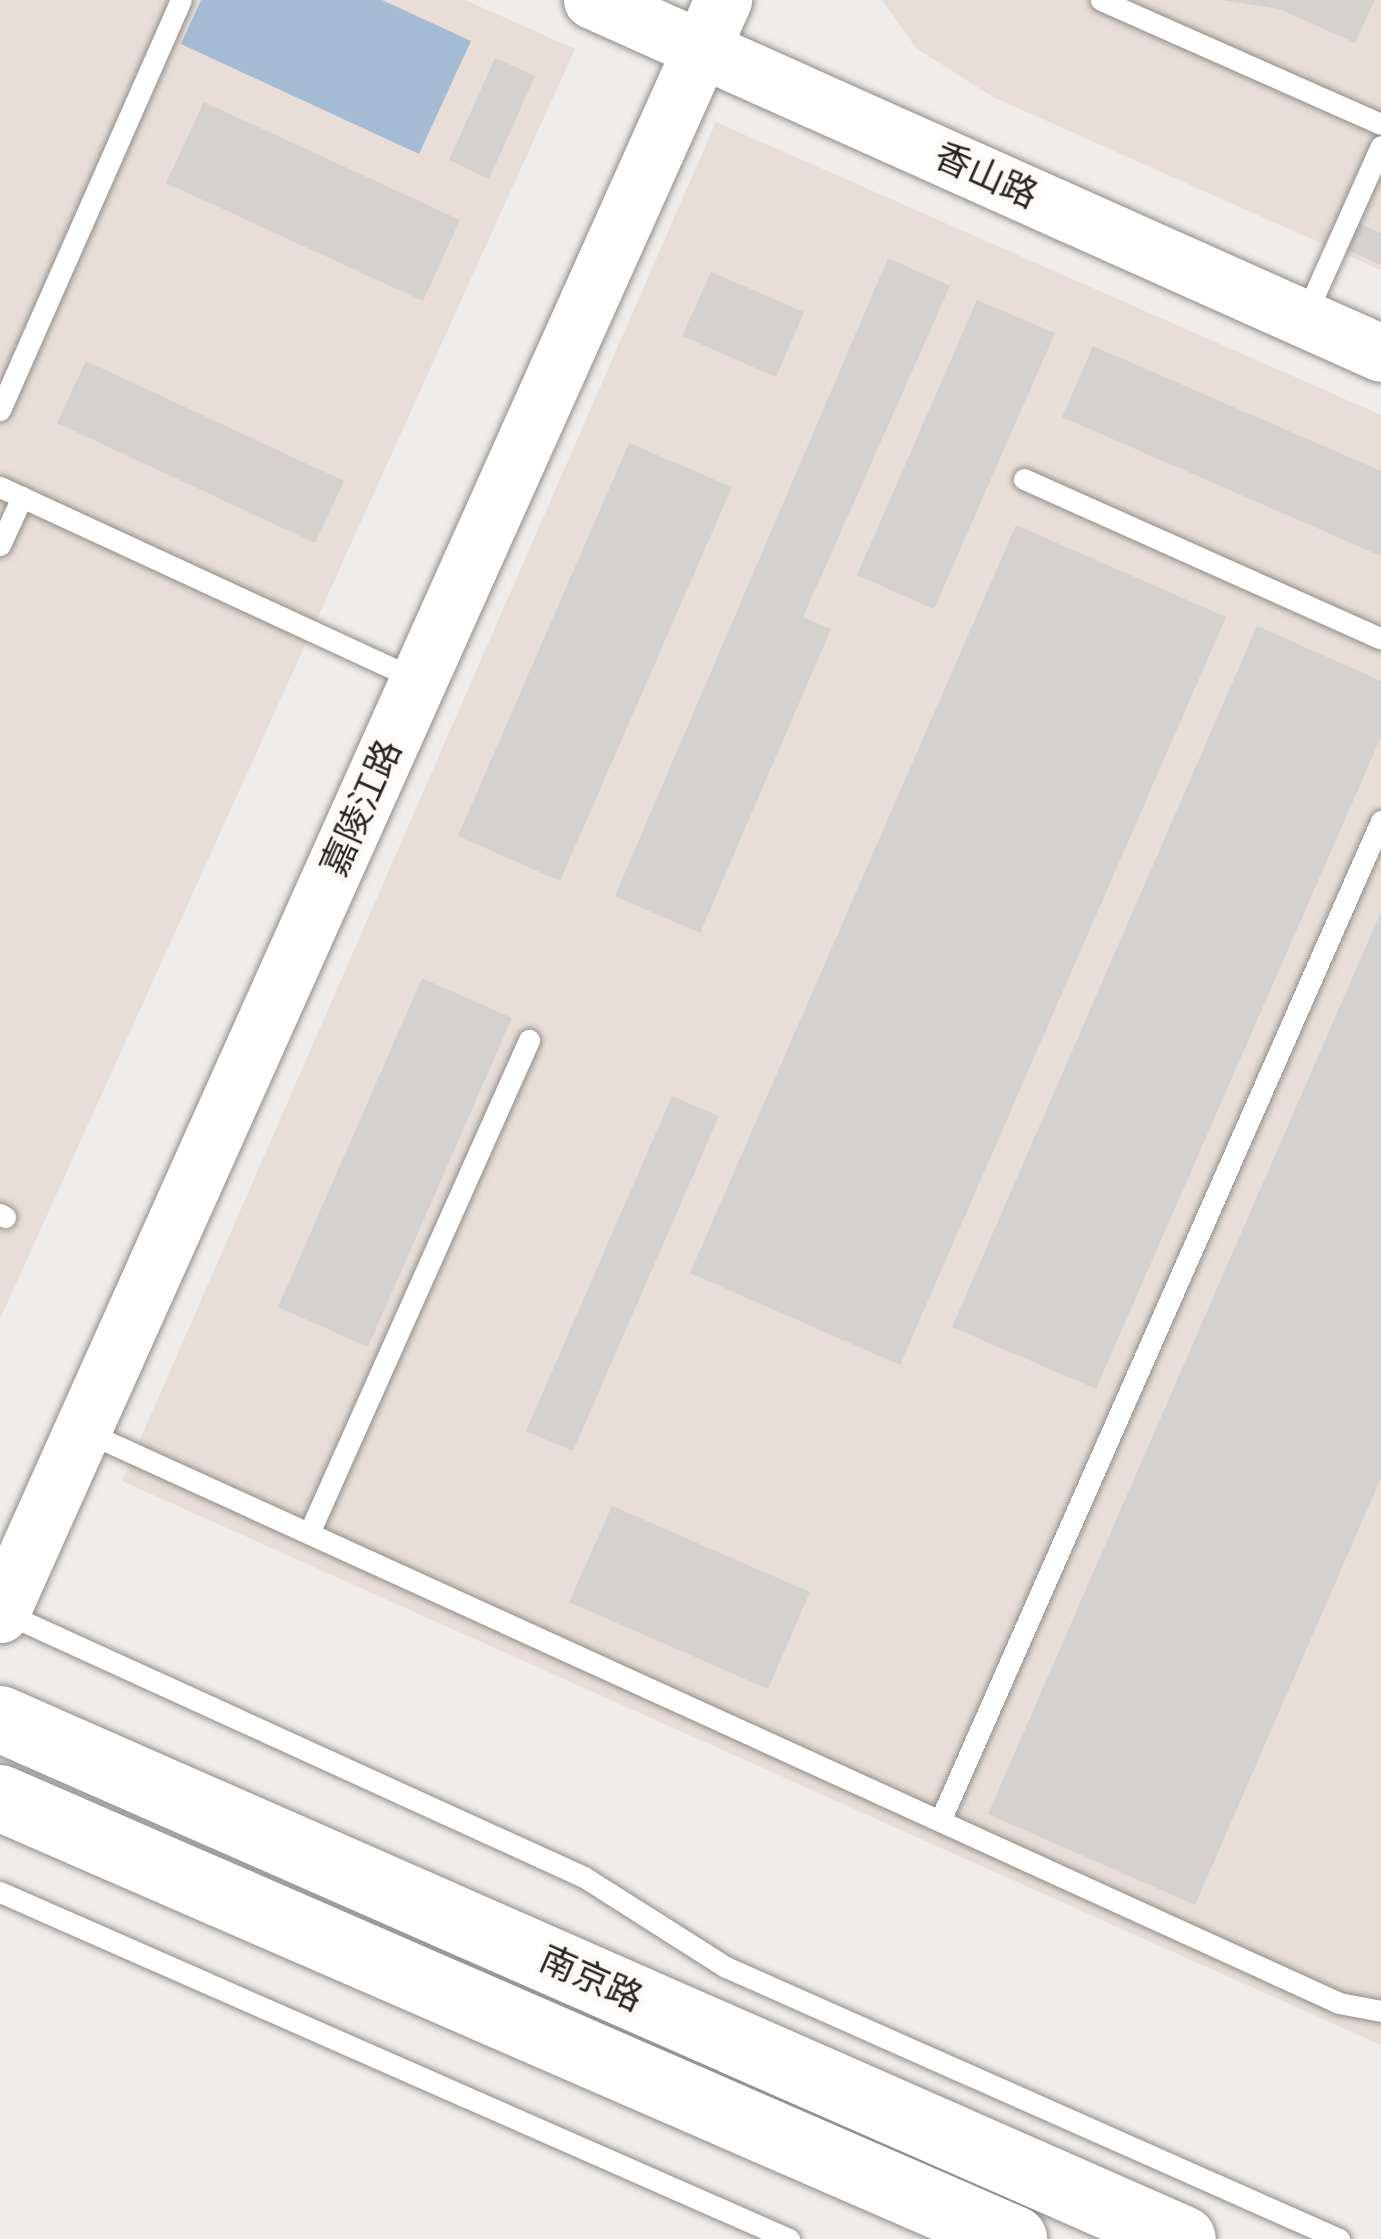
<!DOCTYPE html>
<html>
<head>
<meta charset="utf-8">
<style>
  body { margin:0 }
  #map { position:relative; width:1381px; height:2239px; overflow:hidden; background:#efece9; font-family:"Roboto Condensed","Noto Sans SC",sans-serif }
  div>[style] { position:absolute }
  .built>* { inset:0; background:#e9ded7 }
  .water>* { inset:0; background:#a3bbd3 }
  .building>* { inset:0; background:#d5d1cf }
  .roads { filter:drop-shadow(0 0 3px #908d8b) drop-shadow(0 0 3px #908d8b) }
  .service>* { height:21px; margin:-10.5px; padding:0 10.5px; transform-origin:10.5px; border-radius:10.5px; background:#fff }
  .tertiary>* { height:57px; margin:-28.5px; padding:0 28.5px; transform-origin:28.5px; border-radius:28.5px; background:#fff }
  .primary>* { height:66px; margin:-33px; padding:0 33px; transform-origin:33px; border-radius:33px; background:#fff }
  span { translate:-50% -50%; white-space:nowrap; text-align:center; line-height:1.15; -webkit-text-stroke:10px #fdf9f6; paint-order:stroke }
  .street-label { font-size:36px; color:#272625 }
</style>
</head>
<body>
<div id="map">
  <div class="built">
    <div style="clip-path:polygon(0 0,465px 0,575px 49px,0 1319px)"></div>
    <div style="clip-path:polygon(882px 0,1381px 0,1381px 270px,993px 97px,916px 48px)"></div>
    <div style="clip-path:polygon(716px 122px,1381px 415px,1381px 2045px,122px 1481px)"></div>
  </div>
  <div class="water">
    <div style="clip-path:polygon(201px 0,382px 0,471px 41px,419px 154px,181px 44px)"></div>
  </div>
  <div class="building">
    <div style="clip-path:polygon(1221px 0,1375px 0,1355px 43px,1279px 9px)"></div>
    <div style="clip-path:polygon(495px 58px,535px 76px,489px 179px,449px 160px)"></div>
    <div style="clip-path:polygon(204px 102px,460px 220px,423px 301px,166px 183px)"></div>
    <div style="clip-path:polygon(1353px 221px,1381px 233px,1381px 265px,1341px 247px)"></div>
    <div style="clip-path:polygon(888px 258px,950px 286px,803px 617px,831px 629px,700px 933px,615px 896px)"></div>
    <div style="clip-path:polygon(711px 272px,804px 312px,776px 377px,682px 336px)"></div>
    <div style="clip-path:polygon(977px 300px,1055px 333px,934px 609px,857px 575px)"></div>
    <div style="clip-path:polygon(1093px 346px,1381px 471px,1381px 556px,1062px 417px)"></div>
    <div style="clip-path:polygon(86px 361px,344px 481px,315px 543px,57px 423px)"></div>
    <div style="clip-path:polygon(629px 443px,732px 487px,560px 881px,458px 836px)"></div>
    <div style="clip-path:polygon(1016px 525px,1226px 617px,900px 1365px,690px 1273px)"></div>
    <div style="clip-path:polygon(1257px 626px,1381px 681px,1381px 737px,1096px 1389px,952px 1327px)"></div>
    <div style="clip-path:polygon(1381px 912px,1381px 1478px,1195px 1905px,988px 1814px)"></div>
    <div style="clip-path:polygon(422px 978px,512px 1018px,368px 1347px,278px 1307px)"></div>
    <div style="clip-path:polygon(672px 1096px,719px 1116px,573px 1451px,526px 1431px)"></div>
    <div style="clip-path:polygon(612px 1506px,810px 1592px,768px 1689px,569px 1602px)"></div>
  </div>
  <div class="roads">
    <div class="service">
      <div style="left:1101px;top:0;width:306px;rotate:23.9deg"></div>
      <div style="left:1304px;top:318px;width:188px;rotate:-65.9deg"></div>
      <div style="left:0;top:410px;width:448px;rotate:-66.2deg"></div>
      <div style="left:1024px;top:479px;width:391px;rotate:24.1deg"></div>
      <div style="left:0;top:487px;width:462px;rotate:24.8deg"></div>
      <div style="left:0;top:545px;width:53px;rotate:-65.4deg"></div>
      <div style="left:0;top:1214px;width:6px;rotate:31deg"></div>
      <div style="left:84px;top:1431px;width:1379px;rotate:24.5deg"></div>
      <div style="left:1339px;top:2003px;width:43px;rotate:10.8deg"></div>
      <div style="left:309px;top:1533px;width:540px;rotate:-65.95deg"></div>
      <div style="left:5px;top:1613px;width:636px;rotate:24.51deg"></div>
      <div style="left:584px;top:1877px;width:168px;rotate:32.4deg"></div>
      <div style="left:726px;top:1967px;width:671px;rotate:23.93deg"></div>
      <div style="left:940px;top:1821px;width:1093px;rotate:-66.2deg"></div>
      <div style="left:0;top:1892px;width:862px;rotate:23.74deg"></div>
    </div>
    <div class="tertiary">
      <div style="left:592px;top:0;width:864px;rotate:24.1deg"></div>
      <div style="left:0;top:1614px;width:1769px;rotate:-65.87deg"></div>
    </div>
    <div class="primary">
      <div style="left:0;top:1719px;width:1292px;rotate:23.73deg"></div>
      <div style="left:0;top:1798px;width:1106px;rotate:23.5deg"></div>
    </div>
  </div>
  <div class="street-label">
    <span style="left:986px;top:176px;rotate:24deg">香山路</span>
    <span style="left:362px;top:808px;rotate:-66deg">嘉陵江路</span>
    <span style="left:591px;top:1979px;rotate:24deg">南京路</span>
  </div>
</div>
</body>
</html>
